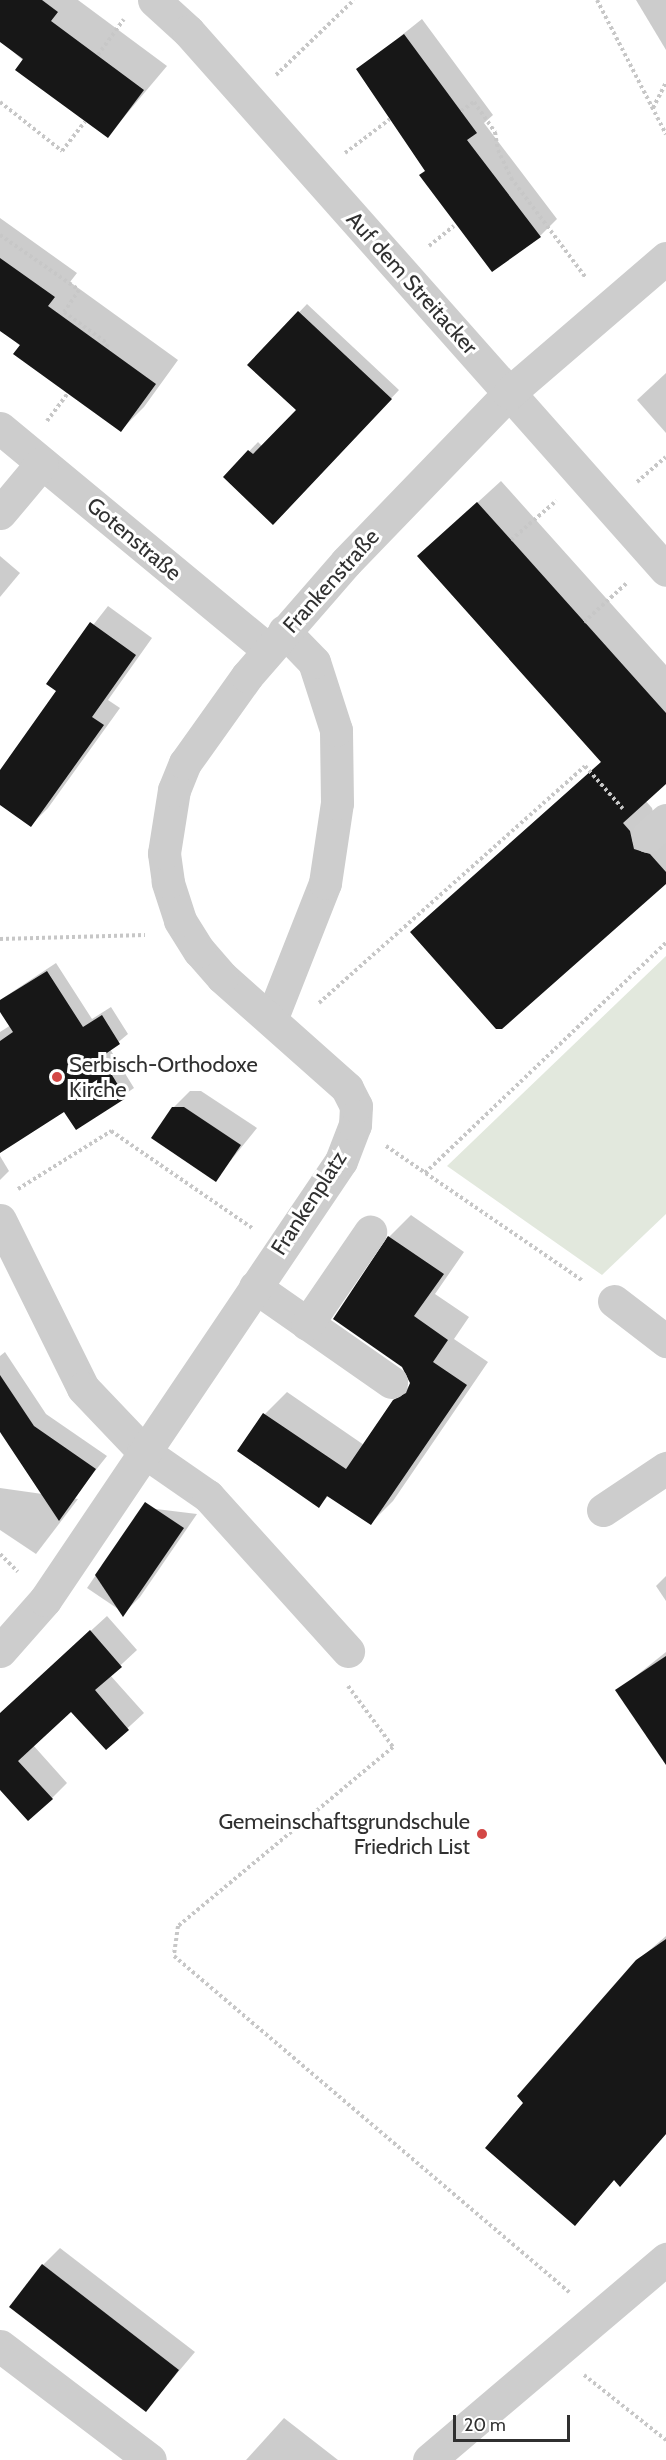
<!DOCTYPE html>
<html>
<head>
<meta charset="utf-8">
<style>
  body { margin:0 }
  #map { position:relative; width:666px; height:2460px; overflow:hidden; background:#fff; font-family:Cabin,sans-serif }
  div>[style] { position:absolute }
  .green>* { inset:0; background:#e2e8dd }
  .shadow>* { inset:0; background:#0003 }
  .building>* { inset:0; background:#171717 }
  .path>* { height:4px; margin-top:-2px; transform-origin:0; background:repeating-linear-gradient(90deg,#c7c7c7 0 3px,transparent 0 6px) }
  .minor>* { height:33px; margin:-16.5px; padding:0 16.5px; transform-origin:16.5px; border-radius:16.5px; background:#cdcdcd }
  .dots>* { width:16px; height:16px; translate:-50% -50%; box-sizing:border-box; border:3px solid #fff; border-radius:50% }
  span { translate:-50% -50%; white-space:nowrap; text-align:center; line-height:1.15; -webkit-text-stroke:6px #fff; paint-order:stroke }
  .street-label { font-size:22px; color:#303030 }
  .poi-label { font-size:22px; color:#303030 }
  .left { translate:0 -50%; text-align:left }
  .right { translate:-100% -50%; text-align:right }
  .scale { position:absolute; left:453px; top:2415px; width:117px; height:27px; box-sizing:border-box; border:3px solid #303030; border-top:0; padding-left:8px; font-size:18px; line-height:21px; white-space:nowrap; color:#303030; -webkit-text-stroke:4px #fff; paint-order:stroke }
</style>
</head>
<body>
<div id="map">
  <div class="green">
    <div style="clip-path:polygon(666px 956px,666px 1214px,602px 1275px,447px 1166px)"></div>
  </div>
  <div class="shadow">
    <div style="clip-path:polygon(0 0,78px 0,167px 66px,108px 136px,0 40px)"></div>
    <div style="clip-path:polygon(636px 0,666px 0,666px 50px)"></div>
    <div style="clip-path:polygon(422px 19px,493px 115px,484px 123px,557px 219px,540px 236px,427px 170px,358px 70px)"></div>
    <div style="clip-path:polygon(0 218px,77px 273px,70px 282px,178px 360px,144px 407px,121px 430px,0 329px)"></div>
    <div style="clip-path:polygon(307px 304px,399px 390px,282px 515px,225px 477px,258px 442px,263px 447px,298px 410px,249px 365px)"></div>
    <div style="clip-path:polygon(666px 373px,666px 433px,637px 400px)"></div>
    <div style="clip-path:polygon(501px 481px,666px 665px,666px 782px,645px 800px,652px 808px,657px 826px,666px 829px,666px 881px,412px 932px,602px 761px,419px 556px)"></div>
    <div style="clip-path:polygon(0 556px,20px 573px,0 597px)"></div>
    <div style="clip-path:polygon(108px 606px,152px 638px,108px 700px,120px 708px,48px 808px,31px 825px,0 803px,0 772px,58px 691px,48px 683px)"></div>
    <div style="clip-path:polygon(56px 963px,92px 1019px,111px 1007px,128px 1034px,110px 1049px,134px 1088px,76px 1128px,65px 1110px,0 1151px,0 1032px,11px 1025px,0 1009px,0 1000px)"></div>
    <div style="clip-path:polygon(190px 1091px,201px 1091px,257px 1128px,215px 1180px,173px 1108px)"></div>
    <div style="clip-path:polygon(0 1156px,9px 1171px,0 1180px)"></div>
    <div style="clip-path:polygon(411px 1215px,464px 1252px,435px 1294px,469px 1317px,454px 1339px,488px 1362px,393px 1501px,371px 1523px,329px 1495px,319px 1506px,239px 1451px,265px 1414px,287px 1392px,364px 1445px,394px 1401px,411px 1384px,389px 1237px)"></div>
    <div style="clip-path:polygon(5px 1352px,46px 1414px,107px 1456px,79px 1491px,0 1429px,0 1356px)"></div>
    <div style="clip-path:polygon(0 1488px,78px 1499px,36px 1554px,0 1530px)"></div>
    <div style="clip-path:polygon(148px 1508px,197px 1514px,140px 1597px,124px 1613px,87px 1588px,131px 1524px)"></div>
    <div style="clip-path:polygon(666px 1576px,666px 1601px,656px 1586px)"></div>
    <div style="clip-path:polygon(107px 1616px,137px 1650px,110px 1675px,144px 1713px,106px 1748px,71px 1709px,33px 1745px,67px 1783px,52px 1798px,0 1787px,0 1714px)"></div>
    <div style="clip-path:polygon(666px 1652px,666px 1762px,617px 1691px)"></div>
    <div style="clip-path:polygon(666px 1936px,666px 2134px,620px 2185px,615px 2179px,575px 2224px,526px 2103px,637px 1961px)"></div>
    <div style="clip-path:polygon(60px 2248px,195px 2352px,146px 2410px,43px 2265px)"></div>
    <div style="clip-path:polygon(284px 2418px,338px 2460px,246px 2460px)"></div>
  </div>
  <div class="building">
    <div style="clip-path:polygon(0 0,42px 0,58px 12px,51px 21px,144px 90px,108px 138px,15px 70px,23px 59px,0 42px)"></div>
    <div style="clip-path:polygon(404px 34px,477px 133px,467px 140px,541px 237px,492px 272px,419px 175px,425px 171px,356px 69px)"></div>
    <div style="clip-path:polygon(0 258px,55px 297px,48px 306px,156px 384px,121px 432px,13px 354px,20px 345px,0 331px)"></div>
    <div style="clip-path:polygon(298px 311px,392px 399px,273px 525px,223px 477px,248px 450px,253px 454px,296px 410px,247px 365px)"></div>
    <div style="clip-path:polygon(477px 502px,666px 713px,666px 784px,623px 823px,630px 831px,634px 849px,650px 854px,666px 872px,666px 884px,502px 1029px,496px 1029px,410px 932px,601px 762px,417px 556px)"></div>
    <div style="clip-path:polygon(90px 622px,136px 655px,92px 717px,104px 725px,31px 827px,0 805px,0 770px,56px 691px,46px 684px)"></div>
    <div style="clip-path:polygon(47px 971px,83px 1027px,102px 1015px,120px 1044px,101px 1057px,126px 1098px,76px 1130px,64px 1112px,0 1153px,0 1041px,13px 1032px,0 1012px,0 1000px)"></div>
    <div style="clip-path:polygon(172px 1107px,184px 1107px,241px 1145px,216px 1182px,151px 1138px)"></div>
    <div style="clip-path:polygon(388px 1236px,444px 1274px,414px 1316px,448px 1340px,433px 1362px,467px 1385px,371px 1525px,327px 1496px,319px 1508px,237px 1451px,263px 1413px,346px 1469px,393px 1400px,406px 1393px,410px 1383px,402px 1367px,333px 1319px)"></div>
    <div style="clip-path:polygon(0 1375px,34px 1426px,96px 1469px,59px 1521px,0 1432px)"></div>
    <div style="clip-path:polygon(145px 1502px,184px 1528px,123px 1617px,95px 1575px)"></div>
    <div style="clip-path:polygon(90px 1630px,122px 1667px,95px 1690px,129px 1730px,106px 1750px,71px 1712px,18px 1761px,53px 1799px,28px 1821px,0 1790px,0 1713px)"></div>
    <div style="clip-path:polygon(666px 1656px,666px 1765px,615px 1690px)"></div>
    <div style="clip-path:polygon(666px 1939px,666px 2134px,620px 2187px,614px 2180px,575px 2226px,485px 2148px,523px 2103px,517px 2096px,636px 1960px)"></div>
    <div style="clip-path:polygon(42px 2264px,179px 2370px,146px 2412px,9px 2307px)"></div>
  </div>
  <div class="path">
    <div style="left:597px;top:0;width:151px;rotate:62.8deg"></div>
    <div style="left:98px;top:55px;width:44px;rotate:-54.2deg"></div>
    <div style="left:276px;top:75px;width:108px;rotate:-43.9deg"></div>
    <div style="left:0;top:102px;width:79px;rotate:38.3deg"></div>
    <div style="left:62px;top:151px;width:37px;rotate:-52deg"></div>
    <div style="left:653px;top:108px;width:29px;rotate:-63deg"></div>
    <div style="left:461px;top:111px;width:16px;rotate:-35deg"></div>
    <div style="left:474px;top:102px;width:37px;rotate:55deg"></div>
    <div style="left:495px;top:132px;width:18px;rotate:81deg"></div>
    <div style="left:498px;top:150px;width:31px;rotate:65deg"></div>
    <div style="left:511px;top:178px;width:125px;rotate:53.1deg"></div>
    <div style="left:345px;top:153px;width:56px;rotate:-37.1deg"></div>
    <div style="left:0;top:235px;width:96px;rotate:34.8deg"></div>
    <div style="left:79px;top:290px;width:27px;rotate:124deg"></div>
    <div style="left:64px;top:312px;width:54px;rotate:36deg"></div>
    <div style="left:108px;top:344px;width:4px;rotate:117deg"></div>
    <div style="left:429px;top:246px;width:32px;rotate:-39deg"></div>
    <div style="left:47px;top:421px;width:35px;rotate:-53deg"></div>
    <div style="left:637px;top:482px;width:38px;rotate:-41deg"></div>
    <div style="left:511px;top:540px;width:60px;rotate:-40.9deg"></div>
    <div style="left:584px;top:622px;width:59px;rotate:-42.3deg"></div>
    <div style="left:0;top:939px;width:145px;rotate:-1.6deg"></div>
    <div style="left:319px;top:1003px;width:356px;rotate:-41.7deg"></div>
    <div style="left:585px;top:766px;width:57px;rotate:48.5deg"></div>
    <div style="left:386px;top:1146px;width:239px;rotate:34.4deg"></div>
    <div style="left:425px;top:1173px;width:333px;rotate:-43.7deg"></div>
    <div style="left:18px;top:1189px;width:110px;rotate:-31.9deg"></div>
    <div style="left:111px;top:1131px;width:171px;rotate:34.5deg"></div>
    <div style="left:0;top:1554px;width:25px;rotate:45deg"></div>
    <div style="left:348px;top:1686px;width:76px;rotate:53.6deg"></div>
    <div style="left:393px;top:1747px;width:280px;rotate:140.2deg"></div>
    <div style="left:178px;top:1926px;width:30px;rotate:98deg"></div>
    <div style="left:174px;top:1956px;width:519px;rotate:40.39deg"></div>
    <div style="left:584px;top:2375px;width:105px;rotate:38.4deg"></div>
  </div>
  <div class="minor">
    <div style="left:154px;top:0;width:46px;rotate:42.4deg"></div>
    <div style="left:188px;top:31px;width:720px;rotate:48.43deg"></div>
    <div style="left:0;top:428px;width:348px;rotate:39.6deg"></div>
    <div style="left:0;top:513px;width:65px;rotate:-50deg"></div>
    <div style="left:648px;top:836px;width:24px;rotate:-42deg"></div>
    <div style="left:271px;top:1020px;width:147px;rotate:-68.5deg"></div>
    <div style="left:325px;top:883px;width:81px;rotate:-81.5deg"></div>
    <div style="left:337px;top:803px;width:73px;rotate:-90.8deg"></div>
    <div style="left:336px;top:730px;width:71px;rotate:-107.9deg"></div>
    <div style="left:314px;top:662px;width:43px;rotate:-134.1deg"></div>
    <div style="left:0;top:1220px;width:187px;rotate:63.7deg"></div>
    <div style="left:83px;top:1388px;width:87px;rotate:46.4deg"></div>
    <div style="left:143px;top:1451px;width:79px;rotate:34.7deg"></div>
    <div style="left:208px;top:1496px;width:209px;rotate:47.9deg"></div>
    <div style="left:255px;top:1287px;width:166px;rotate:34.9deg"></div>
    <div style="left:614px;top:1301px;width:66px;rotate:37.6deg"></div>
    <div style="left:307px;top:1324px;width:112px;rotate:-55.6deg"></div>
    <div style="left:603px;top:1510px;width:76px;rotate:-33.7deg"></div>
    <div style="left:0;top:1651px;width:68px;rotate:-48.6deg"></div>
    <div style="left:45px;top:1600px;width:529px;rotate:-56.01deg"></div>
    <div style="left:341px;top:1161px;width:39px;rotate:-69deg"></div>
    <div style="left:355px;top:1125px;width:19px;rotate:-87deg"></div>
    <div style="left:356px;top:1106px;width:20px;rotate:-117deg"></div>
    <div style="left:347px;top:1088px;width:167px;rotate:-138.4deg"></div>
    <div style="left:222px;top:977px;width:35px;rotate:-131deg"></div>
    <div style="left:199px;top:951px;width:36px;rotate:-122deg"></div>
    <div style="left:180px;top:920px;width:40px;rotate:-108deg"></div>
    <div style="left:168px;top:882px;width:29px;rotate:-98deg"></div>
    <div style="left:164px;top:853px;width:64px;rotate:-81deg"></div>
    <div style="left:174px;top:790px;width:29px;rotate:-68deg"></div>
    <div style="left:185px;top:763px;width:107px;rotate:-54.5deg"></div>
    <div style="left:247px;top:676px;width:151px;rotate:-49deg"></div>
    <div style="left:346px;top:562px;width:235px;rotate:-46deg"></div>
    <div style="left:509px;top:393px;width:207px;rotate:-40.7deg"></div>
    <div style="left:0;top:2346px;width:188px;rotate:37.2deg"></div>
    <div style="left:429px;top:2460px;width:311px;rotate:-40.3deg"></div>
  </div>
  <div class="dots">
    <div style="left:57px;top:1077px;background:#d34846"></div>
    <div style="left:482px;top:1834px;background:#d34846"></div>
  </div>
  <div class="street-label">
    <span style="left:412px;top:283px;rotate:48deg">Auf dem Streitacker</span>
    <span style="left:134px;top:539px;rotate:40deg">Gotenstraße</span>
    <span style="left:331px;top:581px;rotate:-48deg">Frankenstraße</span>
    <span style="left:309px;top:1203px;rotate:-57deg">Frankenplatz</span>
  </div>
  <div class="poi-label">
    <span class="left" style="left:69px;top:1077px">Serbisch-Orthodoxe<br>Kirche</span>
    <span class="right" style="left:470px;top:1834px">Gemeinschaftsgrundschule<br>Friedrich List</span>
  </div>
  <div class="scale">20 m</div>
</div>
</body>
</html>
